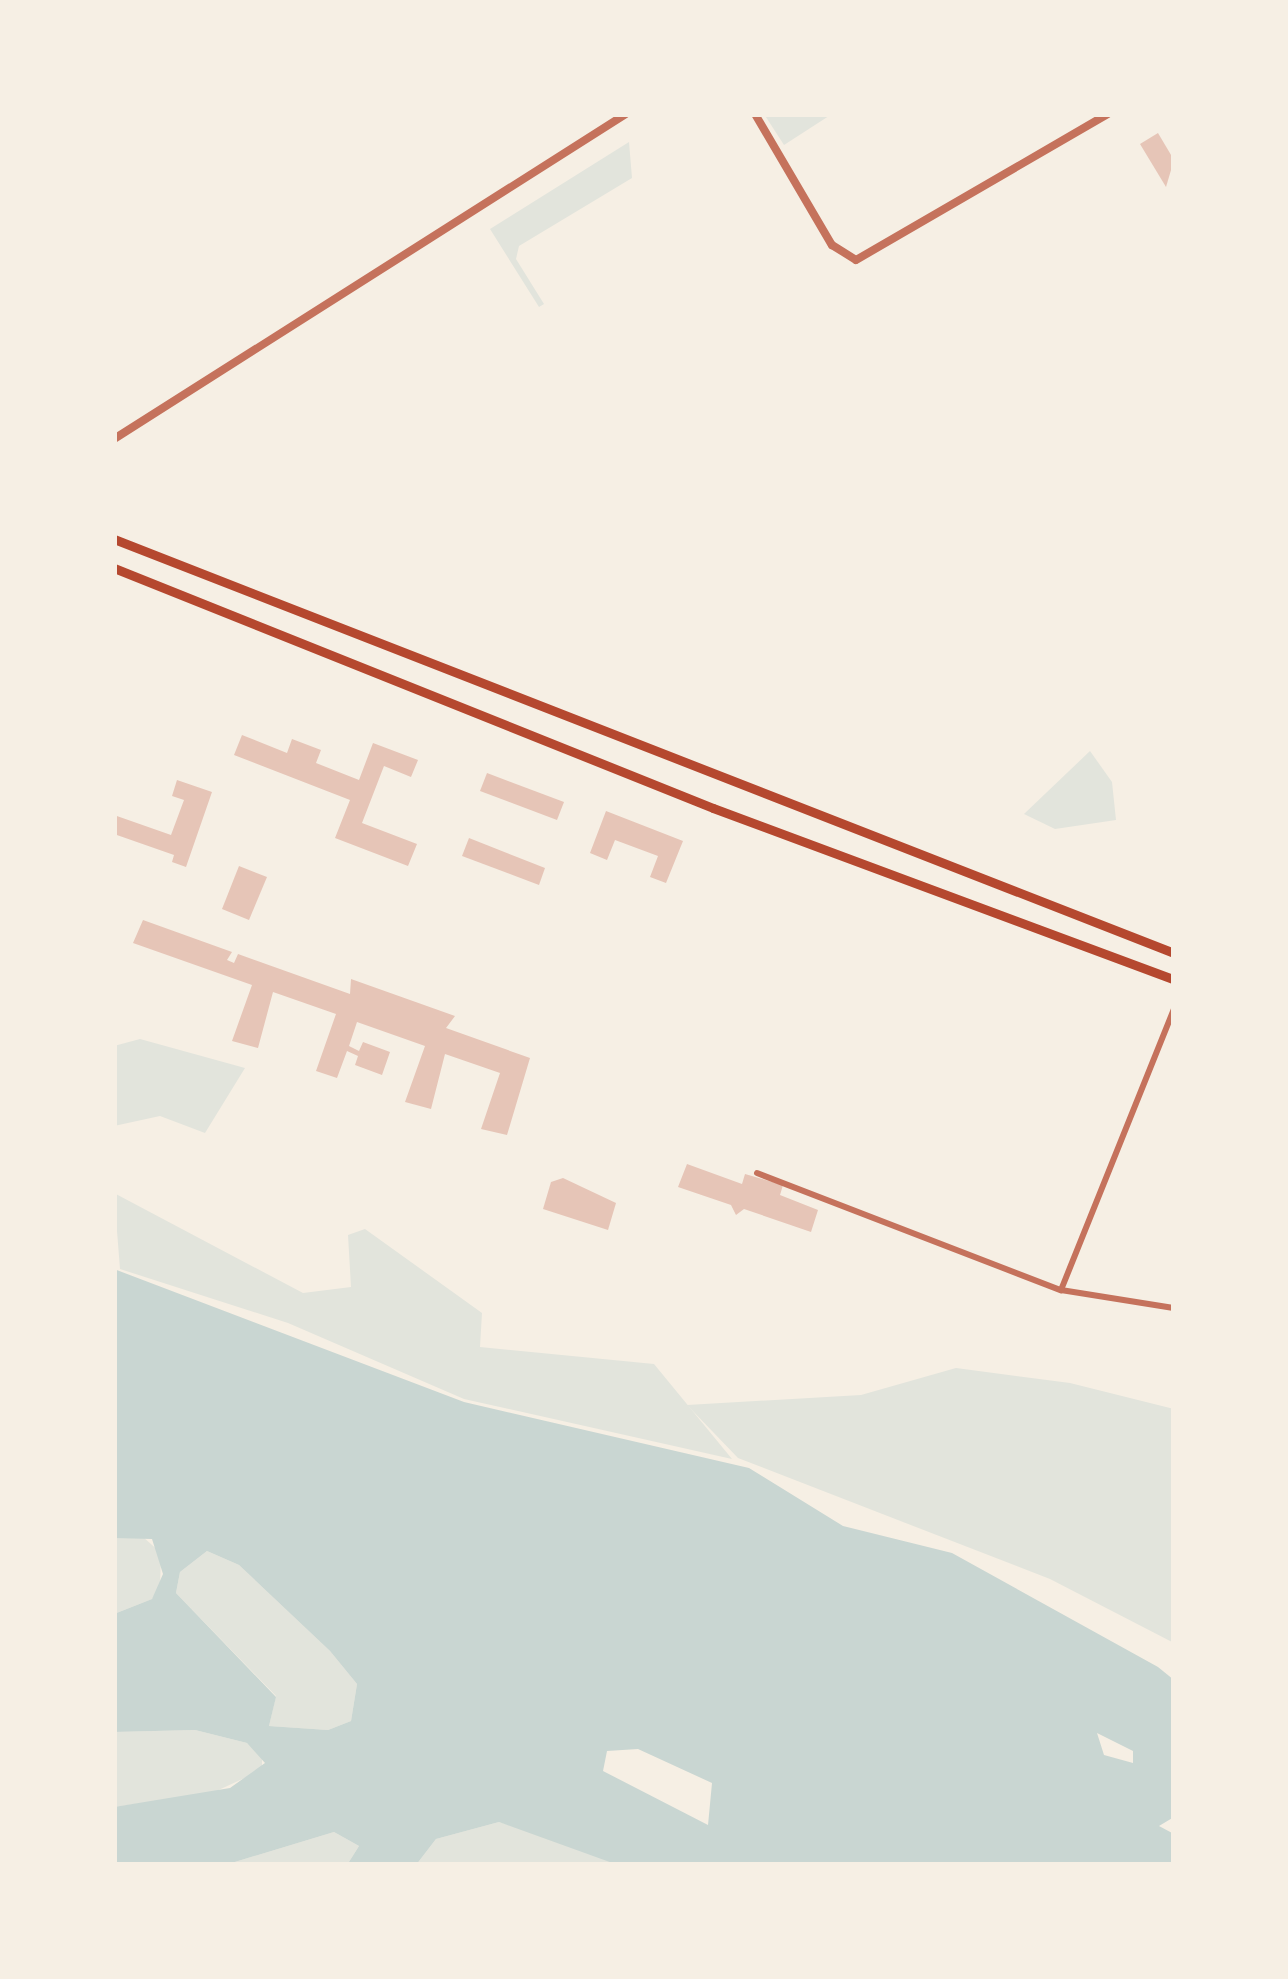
<!DOCTYPE html>
<html>
<head>
<meta charset="utf-8">
<style>
  body { margin:0 }
  #map { position:relative; width:1288px; height:1979px; overflow:hidden; background:#f6efe4; font-family:Barlow,sans-serif }
  div>[style] { position:absolute }
  .green>* { inset:0; background:#e2e4dc }
  .water>* { inset:0; background:#c9d6d2 }
  .building>* { inset:0; background:#e6c5b7 }
  .minor>* { height:6px; margin:-3px; padding:0 3px; transform-origin:3px; border-radius:3px; background:#c5725c }
  .tertiary>* { height:8px; margin:-4px; padding:0 4px; transform-origin:4px; border-radius:4px; background:#c5725c }
  .primary>* { height:9px; margin:-4.5px; padding:0 4.5px; transform-origin:4.5px; border-radius:4.5px; background:#b5482f }
  span { translate:-50% -50%; white-space:nowrap; text-align:center; line-height:1.15; -webkit-text-stroke:9px #f6efe4; paint-order:stroke }
  .frame { position:absolute; inset:0; border:117px solid #f6efe4; pointer-events:none }
</style>
</head>
<body>
<div id="map">
  <div class="green">
    <div style="clip-path:polygon(764px 114px,832px 114px,784px 145px)"></div>
    <div style="clip-path:polygon(629px 142px,632px 178px,519px 246px,516px 259px,544px 304px,539px 307px,490px 229px)"></div>
    <div style="clip-path:polygon(1090px 751px,1112px 782px,1116px 820px,1055px 829px,1024px 814px)"></div>
    <div style="clip-path:polygon(140px 1039px,245px 1068px,205px 1133px,160px 1116px,114px 1126px,114px 1046px)"></div>
    <div style="clip-path:polygon(114px 1193px,303px 1293px,351px 1287px,348px 1235px,365px 1229px,482px 1313px,480px 1347px,654px 1364px,732px 1459px,464px 1399px,288px 1323px,120px 1269px)"></div>
    <div style="clip-path:polygon(956px 1368px,1070px 1383px,1174px 1409px,1174px 1643px,1050px 1579px,738px 1458px,687px 1405px,861px 1395px)"></div>
    <div style="clip-path:polygon(142px 1536px,161px 1553px,160px 1587px,152px 1599px,114px 1614px,114px 1538px)"></div>
    <div style="clip-path:polygon(207px 1551px,239px 1565px,330px 1651px,357px 1684px,351px 1721px,328px 1730px,269px 1726px,276px 1696px,176px 1593px,180px 1572px)"></div>
    <div style="clip-path:polygon(195px 1730px,247px 1743px,262px 1756px,262px 1770px,212px 1793px,114px 1807px,114px 1732px)"></div>
    <div style="clip-path:polygon(499px 1822px,563px 1841px,618px 1865px,416px 1865px,436px 1839px)"></div>
    <div style="clip-path:polygon(334px 1832px,359px 1846px,347px 1865px,225px 1865px)"></div>
  </div>
  <div class="water">
    <div style="clip-path:polygon(evenodd,114px 1269px,464px 1402px,749px 1468px,843px 1526px,952px 1553px,1158px 1667px,1174px 1680px,1174px 1817px,1159px 1826px,1174px 1834px,1174px 1865px,618px 1865px,499px 1822px,436px 1839px,416px 1865px,347px 1865px,359px 1846px,334px 1832px,225px 1865px,114px 1865px,114px 1807px,230px 1788px,265px 1763px,247px 1743px,195px 1730px,114px 1732px,114px 1614px,152px 1599px,163px 1574px,152px 1539px,114px 1538px,114px 1269px,207px 1551px,239px 1565px,330px 1651px,357px 1684px,351px 1721px,328px 1730px,269px 1726px,276px 1697px,176px 1593px,180px 1572px,207px 1551px,114px 1269px,1097px 1733px,1133px 1751px,1133px 1763px,1104px 1755px,1097px 1733px,114px 1269px,638px 1749px,712px 1783px,708px 1825px,603px 1771px,607px 1751px,638px 1749px)"></div>
  </div>
  <div class="building">
    <div style="clip-path:polygon(1158px 133px,1174px 160px,1166px 187px,1140px 144px)"></div>
    <div style="clip-path:polygon(242px 735px,287px 753px,292px 739px,321px 750px,316px 763px,359px 780px,373px 743px,418px 760px,411px 777px,384px 766px,362px 823px,417px 844px,408px 866px,335px 838px,350px 800px,234px 755px)"></div>
    <div style="clip-path:polygon(487px 773px,564px 802px,557px 820px,480px 791px)"></div>
    <div style="clip-path:polygon(177px 780px,212px 792px,186px 867px,172px 862px,174px 855px,114px 834px,114px 815px,171px 835px,184px 800px,172px 796px)"></div>
    <div style="clip-path:polygon(606px 811px,683px 841px,666px 883px,650px 877px,658px 856px,615px 840px,607px 860px,590px 853px)"></div>
    <div style="clip-path:polygon(469px 838px,545px 868px,539px 885px,462px 856px)"></div>
    <div style="clip-path:polygon(239px 866px,267px 877px,249px 920px,222px 909px)"></div>
    <div style="clip-path:polygon(143px 920px,232px 952px,227px 960px,234px 963px,238px 954px,350px 994px,351px 979px,455px 1016px,446px 1028px,530px 1058px,507px 1135px,481px 1129px,500px 1073px,445px 1054px,431px 1109px,405px 1102px,425px 1046px,357px 1022px,349px 1046px,359px 1051px,363px 1042px,390px 1052px,382px 1075px,355px 1065px,358px 1056px,347px 1051px,337px 1078px,316px 1071px,336px 1014px,273px 992px,258px 1048px,232px 1041px,252px 985px,133px 943px)"></div>
    <div style="clip-path:polygon(687px 1164px,742px 1184px,745px 1174px,783px 1185px,780px 1195px,818px 1210px,811px 1232px,744px 1209px,736px 1215px,731px 1205px,678px 1187px)"></div>
    <div style="clip-path:polygon(563px 1178px,616px 1203px,608px 1230px,543px 1209px,551px 1182px)"></div>
  </div>
  <div class="minor">
    <div style="left:757px;top:1173px;width:326px;rotate:21.1deg"></div>
    <div style="left:1061px;top:1290px;width:114px;rotate:9.1deg"></div>
    <div style="left:1061px;top:1290px;width:303px;rotate:-68.1deg"></div>
  </div>
  <div class="tertiary">
    <div style="left:755px;top:114px;width:152px;rotate:59.6deg"></div>
    <div style="left:832px;top:245px;width:28px;rotate:32deg"></div>
    <div style="left:856px;top:260px;width:291px;rotate:-30.1deg"></div>
    <div style="left:114px;top:439px;width:606px;rotate:-32.41deg"></div>
  </div>
  <div class="primary">
    <div style="left:114px;top:539px;width:1138px;rotate:21.33deg"></div>
    <div style="left:114px;top:568px;width:645px;rotate:21.83deg"></div>
    <div style="left:713px;top:808px;width:492px;rotate:20.4deg"></div>
  </div>
  <div class="frame"></div>
</div>
</body>
</html>
